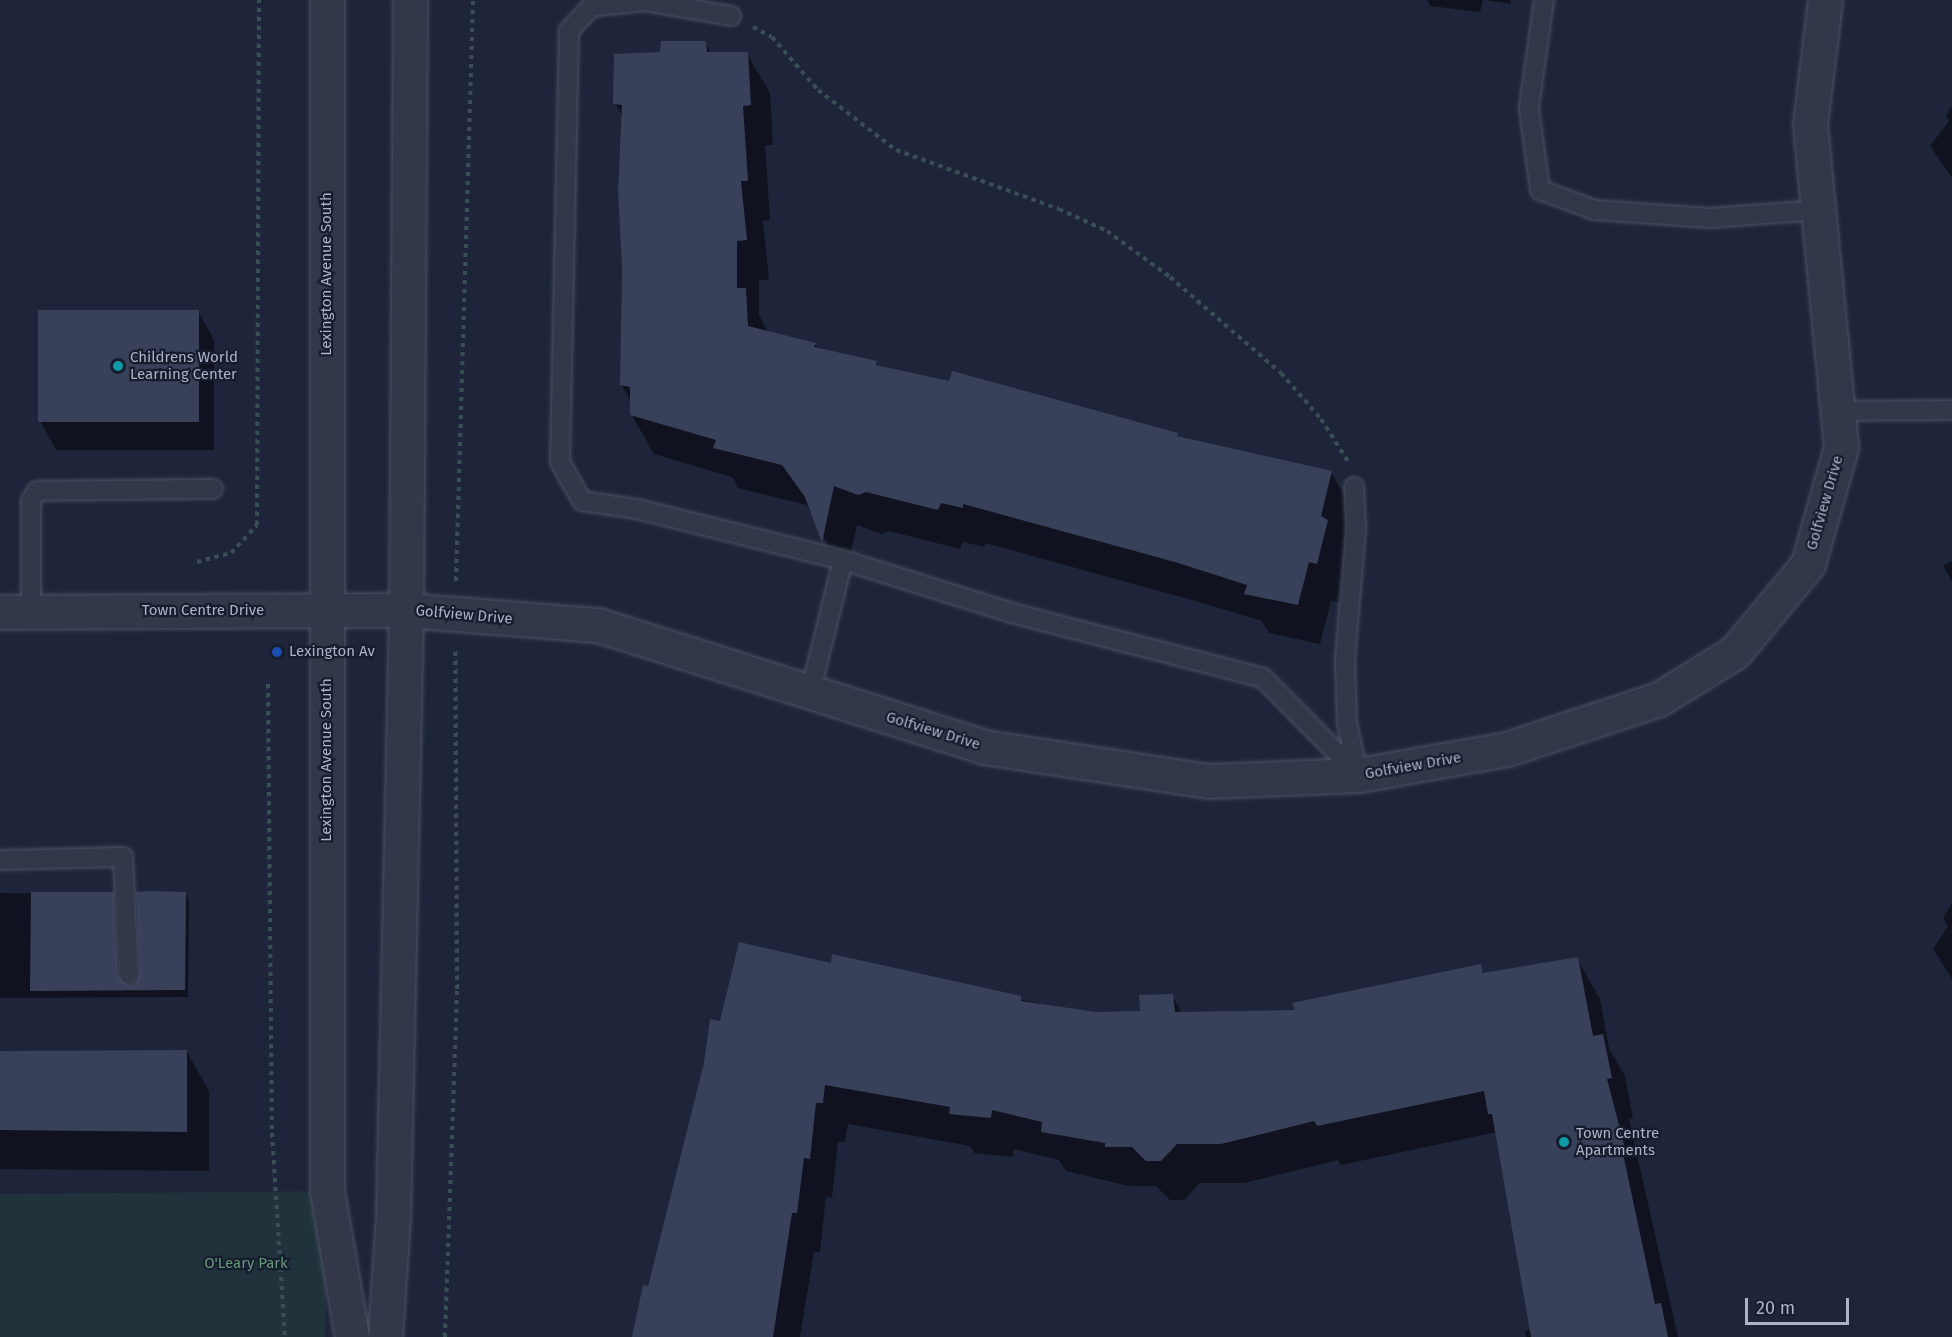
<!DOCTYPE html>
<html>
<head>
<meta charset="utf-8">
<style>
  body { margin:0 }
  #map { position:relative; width:1952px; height:1337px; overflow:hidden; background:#1e253a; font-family:"Fira Sans",sans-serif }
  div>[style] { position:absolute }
  .green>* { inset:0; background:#20333b }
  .shadow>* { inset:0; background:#0007 }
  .building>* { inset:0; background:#39415a }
  .path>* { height:4px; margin-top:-2px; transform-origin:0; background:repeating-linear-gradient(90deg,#3a4f55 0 4.5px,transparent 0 9px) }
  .roads { filter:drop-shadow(0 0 2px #4c5265) drop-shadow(0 0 2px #4c5265) }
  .service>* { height:18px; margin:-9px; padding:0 9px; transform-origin:9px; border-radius:9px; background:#32384a }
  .minor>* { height:33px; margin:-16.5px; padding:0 16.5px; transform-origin:16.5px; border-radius:16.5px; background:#32384a }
  .tertiary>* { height:33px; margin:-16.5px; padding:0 16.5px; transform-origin:16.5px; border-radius:16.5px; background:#32384a }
  .dots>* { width:16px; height:16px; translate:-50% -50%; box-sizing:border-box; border:3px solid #171d2e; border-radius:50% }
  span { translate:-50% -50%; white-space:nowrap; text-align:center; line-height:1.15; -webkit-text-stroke:4.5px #171d2e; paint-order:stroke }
  .street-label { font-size:15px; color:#acb2c7 }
  .poi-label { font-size:15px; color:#acb2c7 }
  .left { translate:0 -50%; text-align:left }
  .park-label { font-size:15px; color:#619977 }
  .scale { position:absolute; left:1745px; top:1298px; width:104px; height:27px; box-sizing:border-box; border:3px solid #acb2c7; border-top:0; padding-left:8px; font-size:18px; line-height:21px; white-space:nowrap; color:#acb2c7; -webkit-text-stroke:4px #171d2e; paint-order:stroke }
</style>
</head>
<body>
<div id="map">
  <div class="green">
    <div style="clip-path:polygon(327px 1191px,325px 1337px,0 1337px,0 1194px)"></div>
  </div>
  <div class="shadow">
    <div style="clip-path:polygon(1427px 0,1483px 0,1480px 12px,1430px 6px)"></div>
    <div style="clip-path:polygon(1485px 0,1511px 0,1511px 4px)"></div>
    <div style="clip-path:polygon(705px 43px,711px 53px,747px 54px,770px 93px,773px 145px,765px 145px,770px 220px,763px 221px,769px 279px,759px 281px,759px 315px,768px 333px,815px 344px,818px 350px,876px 362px,879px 367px,1331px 472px,1354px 512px,1344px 550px,1350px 560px,1340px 602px,1331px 601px,1320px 644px,1269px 633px,1262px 621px,1199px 602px,985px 543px,985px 547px,963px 542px,960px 549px,889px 531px,881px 534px,857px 525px,845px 579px,807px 505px,738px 488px,732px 477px,654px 454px,631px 414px,631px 402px,621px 384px,623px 117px,615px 103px,662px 54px)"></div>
    <div style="clip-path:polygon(1952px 106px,1952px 178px,1930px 146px,1949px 121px,1946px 115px)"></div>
    <div style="clip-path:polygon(198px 311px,214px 340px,214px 450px,56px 450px,40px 421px)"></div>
    <div style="clip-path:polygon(1952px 561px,1952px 581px,1943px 566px)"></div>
    <div style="clip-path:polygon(0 893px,113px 894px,117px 901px,121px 980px,129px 988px,137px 985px,185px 893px,189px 900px,188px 997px,0 998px)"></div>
    <div style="clip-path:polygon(1952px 903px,1952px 979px,1933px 949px,1948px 926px,1943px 918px)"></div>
    <div style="clip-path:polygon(1577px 959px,1600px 999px,1609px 1048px,1625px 1076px,1633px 1118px,1629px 1119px,1678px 1337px,1526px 1337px,1525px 1331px,1531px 1329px,1497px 1132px,1341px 1165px,1338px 1160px,1244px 1183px,1200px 1183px,1184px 1200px,1170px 1200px,1156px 1186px,1129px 1186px,1066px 1171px,1059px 1160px,1014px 1149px,1013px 1157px,974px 1153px,970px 1146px,848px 1124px,845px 1142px,838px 1142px,832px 1198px,826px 1197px,820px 1252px,814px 1252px,800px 1337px,633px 1337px,722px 1023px,833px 965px,1096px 1014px,1141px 1013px,1172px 996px,1183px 1014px,1297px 1012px,1480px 966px,1485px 974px)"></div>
    <div style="clip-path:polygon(187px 1052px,209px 1091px,209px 1171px,0 1169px,0 1053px)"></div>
  </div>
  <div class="building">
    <div style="clip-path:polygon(661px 41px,706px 41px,707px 52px,748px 52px,751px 105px,743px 106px,748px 181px,741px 181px,747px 240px,737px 241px,737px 288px,746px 288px,748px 326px,816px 343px,814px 347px,877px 361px,876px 365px,949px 381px,952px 371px,1178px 433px,1177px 436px,1332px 471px,1321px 516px,1328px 520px,1317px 564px,1309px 562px,1298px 605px,1244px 594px,1247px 585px,1175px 562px,963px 504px,963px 508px,941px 503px,938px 510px,866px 492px,858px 495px,834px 486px,822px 543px,805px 497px,782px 465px,713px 448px,716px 440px,630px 415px,630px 387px,620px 385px,622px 268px,618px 191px,622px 105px,613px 104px,614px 54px,660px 52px)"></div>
    <div style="clip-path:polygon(38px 310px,199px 310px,199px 422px,38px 422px)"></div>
    <div style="clip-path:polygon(149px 891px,186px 892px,185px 990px,30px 991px,31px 892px,114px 892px,118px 976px,129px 986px,136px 984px,140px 974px,136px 892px)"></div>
    <div style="clip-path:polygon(739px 942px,831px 963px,832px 954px,1021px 996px,1021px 1001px,1096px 1012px,1140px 1011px,1139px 995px,1173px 994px,1175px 1012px,1295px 1010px,1292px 1003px,1481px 964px,1483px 973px,1578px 957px,1593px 1036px,1603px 1034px,1612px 1078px,1607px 1079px,1625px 1148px,1622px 1149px,1655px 1304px,1661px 1303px,1668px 1337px,1531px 1337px,1492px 1114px,1488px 1114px,1484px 1091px,1317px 1126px,1314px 1121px,1221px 1144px,1177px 1144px,1161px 1161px,1146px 1161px,1132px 1147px,1105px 1147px,1105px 1143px,1041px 1132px,1042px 1122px,992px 1110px,991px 1118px,949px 1114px,950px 1107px,825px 1085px,823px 1103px,816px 1103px,810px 1159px,804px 1158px,797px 1213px,792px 1213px,773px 1337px,632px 1337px,643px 1285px,648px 1286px,704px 1063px,710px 1019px,720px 1021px)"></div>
    <div style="clip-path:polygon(187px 1050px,187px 1132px,0 1130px,0 1051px)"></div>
  </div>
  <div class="path">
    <div style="left:753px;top:27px;width:21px;rotate:28deg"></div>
    <div style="left:772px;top:37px;width:70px;rotate:49deg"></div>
    <div style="left:818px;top:90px;width:98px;rotate:37.6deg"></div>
    <div style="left:896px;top:150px;width:173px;rotate:19.9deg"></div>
    <div style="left:1059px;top:209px;width:53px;rotate:24.6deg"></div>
    <div style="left:1107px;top:231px;width:78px;rotate:36.1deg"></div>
    <div style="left:1170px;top:277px;width:147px;rotate:40.9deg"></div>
    <div style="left:1281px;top:373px;width:61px;rotate:49deg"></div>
    <div style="left:1321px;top:419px;width:52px;rotate:57.5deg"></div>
    <div style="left:197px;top:562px;width:35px;rotate:-15deg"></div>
    <div style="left:231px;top:553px;width:38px;rotate:-47deg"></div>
    <div style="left:257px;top:525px;width:525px;rotate:-89.78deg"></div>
    <div style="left:456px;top:581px;width:581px;rotate:-88.32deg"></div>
    <div style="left:268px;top:684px;width:449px;rotate:89.5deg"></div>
    <div style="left:272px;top:1133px;width:204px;rotate:86.4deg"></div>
    <div style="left:445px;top:1337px;width:348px;rotate:-88deg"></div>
    <div style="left:457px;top:989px;width:341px;rotate:-90.3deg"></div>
  </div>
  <div class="roads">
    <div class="service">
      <div style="left:1544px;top:0;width:109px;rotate:97.9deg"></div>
      <div style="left:1529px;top:108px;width:83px;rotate:82.4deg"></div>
      <div style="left:1540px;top:190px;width:59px;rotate:20deg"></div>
      <div style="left:1595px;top:210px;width:115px;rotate:4deg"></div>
      <div style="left:1710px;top:218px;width:108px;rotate:-4.2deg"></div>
      <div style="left:731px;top:16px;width:87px;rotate:-170.1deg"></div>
      <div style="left:645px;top:1px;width:54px;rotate:173.7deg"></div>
      <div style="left:591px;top:7px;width:33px;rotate:133deg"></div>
      <div style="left:569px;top:31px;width:431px;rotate:91.2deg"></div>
      <div style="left:560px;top:462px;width:45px;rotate:60.6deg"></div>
      <div style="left:582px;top:501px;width:56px;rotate:8.3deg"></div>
      <div style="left:637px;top:509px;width:212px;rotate:13.9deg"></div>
      <div style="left:843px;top:560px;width:137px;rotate:103.9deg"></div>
      <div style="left:1838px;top:411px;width:114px;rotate:-0.5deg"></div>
      <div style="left:1354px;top:487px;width:41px;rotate:87.2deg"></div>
      <div style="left:1356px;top:528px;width:132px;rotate:94.8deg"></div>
      <div style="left:1345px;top:660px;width:63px;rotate:88.2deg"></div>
      <div style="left:1347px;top:723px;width:52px;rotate:77.8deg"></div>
      <div style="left:843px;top:560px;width:177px;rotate:17.4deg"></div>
      <div style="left:1012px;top:613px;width:259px;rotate:14.5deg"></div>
      <div style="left:1263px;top:678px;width:136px;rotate:45.3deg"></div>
      <div style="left:31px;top:612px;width:112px;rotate:-90deg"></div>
      <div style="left:31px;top:500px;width:11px;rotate:-56deg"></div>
      <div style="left:37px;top:491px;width:176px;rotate:-0.7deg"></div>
      <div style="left:0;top:860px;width:123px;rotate:-1.4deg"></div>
      <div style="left:123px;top:857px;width:118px;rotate:87.1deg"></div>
    </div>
    <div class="minor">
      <div style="left:406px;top:610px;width:193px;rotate:4.5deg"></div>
      <div style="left:598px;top:625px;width:405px;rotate:17.5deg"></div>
      <div style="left:984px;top:747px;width:227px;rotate:8.6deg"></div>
      <div style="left:1208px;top:781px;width:151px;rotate:-2.3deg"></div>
      <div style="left:1359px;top:775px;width:150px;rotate:-10deg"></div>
      <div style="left:1507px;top:749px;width:160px;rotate:-18.2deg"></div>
      <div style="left:1659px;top:699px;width:89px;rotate:-31.7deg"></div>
      <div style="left:1735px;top:652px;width:114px;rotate:-50.3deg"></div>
      <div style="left:1808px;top:564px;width:122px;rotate:-74.2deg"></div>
      <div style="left:1841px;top:447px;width:324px;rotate:-95.5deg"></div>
      <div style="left:1810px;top:124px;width:125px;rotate:-83.1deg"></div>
    </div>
    <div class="tertiary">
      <div style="left:327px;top:0;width:1191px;rotate:90deg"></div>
      <div style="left:327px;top:1191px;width:148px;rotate:80.3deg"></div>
      <div style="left:0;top:612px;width:406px;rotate:-0.3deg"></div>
      <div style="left:385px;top:1337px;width:120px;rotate:-86.2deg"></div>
      <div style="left:393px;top:1217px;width:607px;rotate:-88.77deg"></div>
      <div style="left:406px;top:610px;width:610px;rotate:-89.62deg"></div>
    </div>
  </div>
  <div class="dots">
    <div style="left:118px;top:366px;background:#0f9aa8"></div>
    <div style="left:277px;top:652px;background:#1a4fb4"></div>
    <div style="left:1564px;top:1142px;background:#0f9aa8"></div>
  </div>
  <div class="street-label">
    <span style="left:327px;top:274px;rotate:-90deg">Lexington Avenue South</span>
    <span style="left:1825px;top:503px;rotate:-74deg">Golfview Drive</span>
    <span style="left:203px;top:611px">Town Centre Drive</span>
    <span style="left:464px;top:615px;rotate:5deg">Golfview Drive</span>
    <span style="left:933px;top:731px;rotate:17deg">Golfview Drive</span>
    <span style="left:327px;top:760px;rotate:-90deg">Lexington Avenue South</span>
    <span style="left:1413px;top:766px;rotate:-10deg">Golfview Drive</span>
  </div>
  <div class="poi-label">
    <span class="left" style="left:130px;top:366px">Childrens World<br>Learning Center</span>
    <span class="left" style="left:289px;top:652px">Lexington Av</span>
    <span class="left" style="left:1576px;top:1142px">Town Centre<br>Apartments</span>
  </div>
  <div class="park-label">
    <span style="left:246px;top:1264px">O'Leary Park</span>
  </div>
  <div class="scale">20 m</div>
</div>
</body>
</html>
